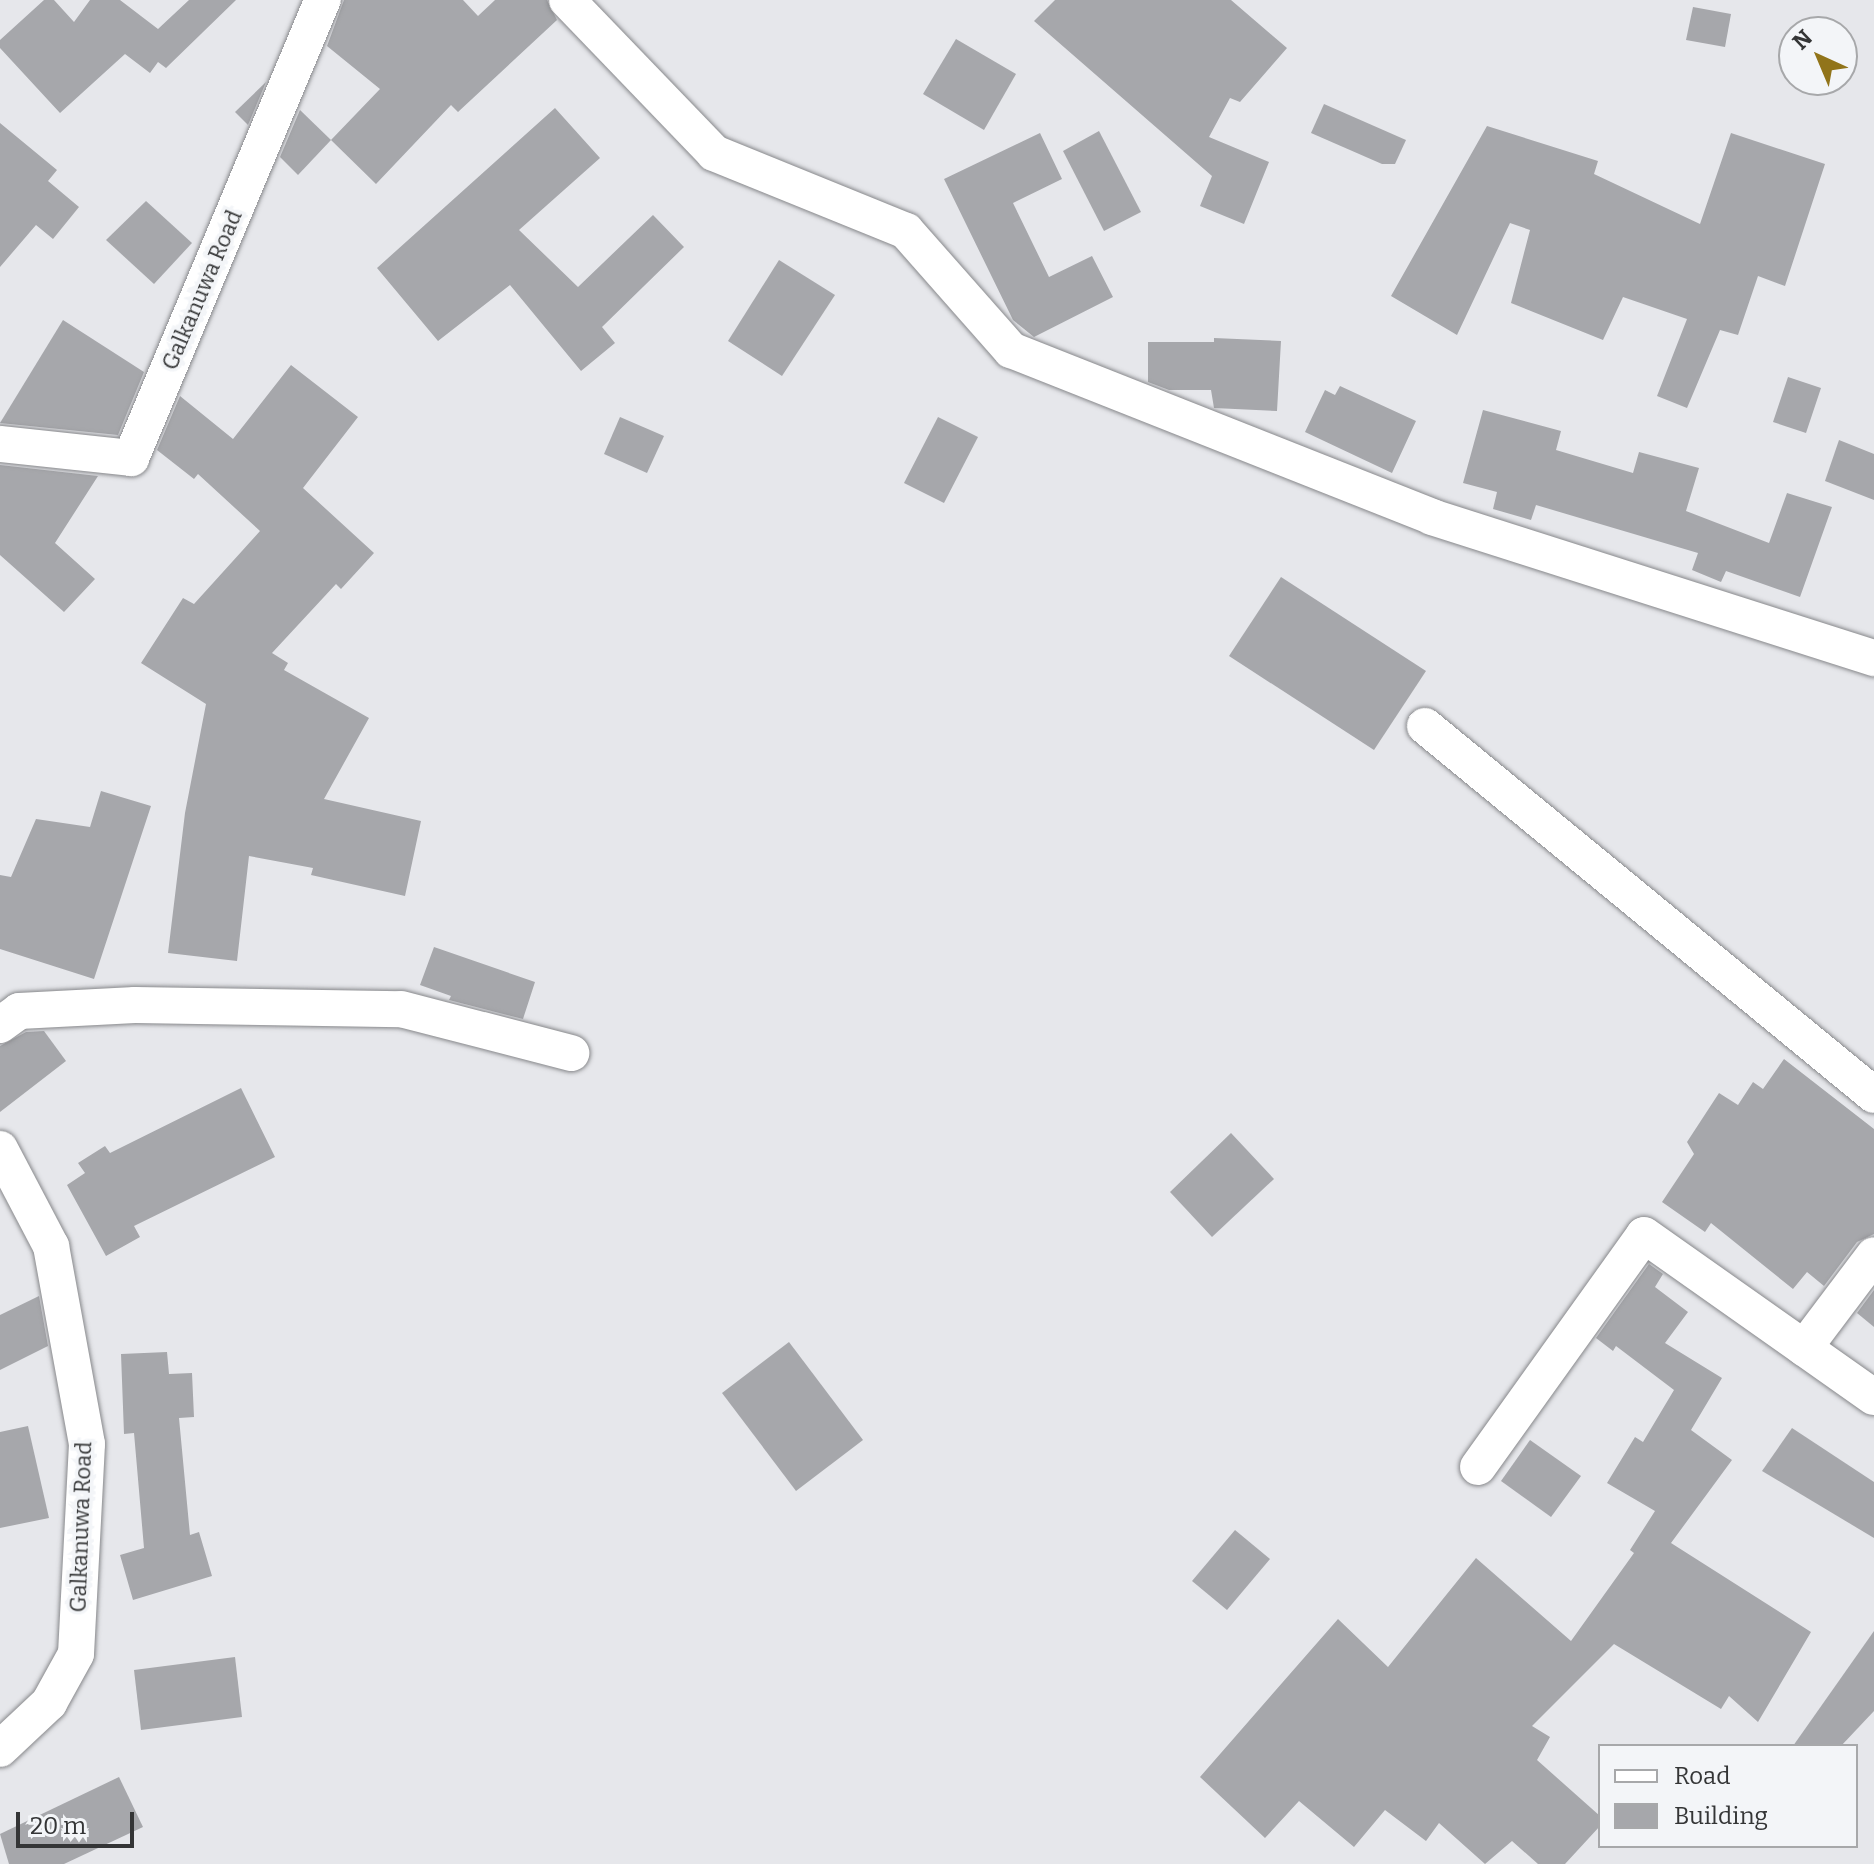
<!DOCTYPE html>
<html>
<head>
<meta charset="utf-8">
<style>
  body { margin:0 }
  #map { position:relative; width:1874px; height:1864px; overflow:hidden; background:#e6e7eb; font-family:Bitter,serif }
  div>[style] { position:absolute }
  .building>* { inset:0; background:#a6a7ab }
  .roads { filter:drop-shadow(0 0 2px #87888b) drop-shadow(0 0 2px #87888b) }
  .street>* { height:36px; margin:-18px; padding:0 18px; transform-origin:18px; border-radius:18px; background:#fff }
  span { translate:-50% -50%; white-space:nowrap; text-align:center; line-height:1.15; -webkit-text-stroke:7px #f3f5f8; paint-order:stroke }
  .street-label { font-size:22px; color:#343536 }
  .legend { position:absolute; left:1598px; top:1744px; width:260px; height:104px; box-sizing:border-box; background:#f3f5f8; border:2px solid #a7a8aa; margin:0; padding:10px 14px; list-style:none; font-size:24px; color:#343536 }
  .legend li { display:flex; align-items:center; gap:16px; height:40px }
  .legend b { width:40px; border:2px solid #a7a8aa }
  .north { position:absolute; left:1778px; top:16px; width:80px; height:80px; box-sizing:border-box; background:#f3f5f8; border:2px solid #a7a8aa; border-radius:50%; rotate:316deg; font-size:22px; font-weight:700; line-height:32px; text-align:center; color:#343536 }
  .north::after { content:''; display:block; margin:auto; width:28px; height:36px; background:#91741a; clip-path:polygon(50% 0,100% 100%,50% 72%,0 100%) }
  .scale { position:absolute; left:16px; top:1812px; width:118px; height:36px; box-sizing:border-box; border:4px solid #343536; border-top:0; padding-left:10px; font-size:24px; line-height:28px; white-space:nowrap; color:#343536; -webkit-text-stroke:6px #f3f5f8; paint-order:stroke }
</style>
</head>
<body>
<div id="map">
  <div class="building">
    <div style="clip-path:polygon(44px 0,54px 0,74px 22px,90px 0,120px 0,158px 29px,189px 0,236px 0,166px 68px,158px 62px,150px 73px,125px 54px,60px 113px,0 48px,0 40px)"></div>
    <div style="clip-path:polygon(344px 0,463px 0,478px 16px,495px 0,547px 0,557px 20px,458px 112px,451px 105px,376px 184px,331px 140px,380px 89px,327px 46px)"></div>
    <div style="clip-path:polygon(1055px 0,1231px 0,1287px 48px,1240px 102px,1230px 98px,1209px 137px,1269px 162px,1244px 224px,1200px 206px,1212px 176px,1034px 21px)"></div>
    <div style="clip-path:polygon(1693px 7px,1731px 14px,1725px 47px,1686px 40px)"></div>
    <div style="clip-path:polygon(956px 39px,1016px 74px,984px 130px,923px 94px)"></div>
    <div style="clip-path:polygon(266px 82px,248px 125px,235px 112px)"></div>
    <div style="clip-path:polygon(1324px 104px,1406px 140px,1395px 164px,1382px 164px,1311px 133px)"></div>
    <div style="clip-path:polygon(555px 108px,600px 158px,519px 230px,578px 287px,653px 215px,684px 247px,602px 327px,615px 343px,581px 371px,510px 285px,438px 341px,377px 268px)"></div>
    <div style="clip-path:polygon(300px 110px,331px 140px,298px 175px,280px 157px)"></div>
    <div style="clip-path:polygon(0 123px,57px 170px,48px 181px,79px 207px,53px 239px,36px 225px,0 267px)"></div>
    <div style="clip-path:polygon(1487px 126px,1598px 161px,1594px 174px,1700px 224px,1731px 133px,1825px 164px,1785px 286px,1758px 276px,1738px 335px,1720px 330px,1687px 408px,1657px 396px,1687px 319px,1623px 297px,1603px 340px,1511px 303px,1530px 230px,1510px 223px,1457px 335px,1391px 296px)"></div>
    <div style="clip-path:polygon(1099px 131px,1141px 212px,1104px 231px,1063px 151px)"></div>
    <div style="clip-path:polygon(1040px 133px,1062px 179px,1013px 203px,1049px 277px,1092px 256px,1113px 297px,1034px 337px,1013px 320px,944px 179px)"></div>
    <div style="clip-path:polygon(146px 201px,192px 243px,154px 284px,106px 240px)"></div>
    <div style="clip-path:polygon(779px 260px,835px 295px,782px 376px,728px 341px)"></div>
    <div style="clip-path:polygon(63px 320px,144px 372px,118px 435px,0 423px)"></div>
    <div style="clip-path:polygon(1214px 338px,1281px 341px,1277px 411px,1214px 408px,1211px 390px,1169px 390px,1148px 382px,1148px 342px,1214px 342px)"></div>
    <div style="clip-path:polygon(291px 365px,358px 417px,303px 488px,374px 553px,341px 589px,336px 584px,272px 653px,288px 663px,284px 670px,369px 718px,324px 799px,421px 821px,405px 896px,311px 875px,313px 868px,249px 856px,237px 961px,168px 953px,185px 813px,206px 704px,141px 663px,183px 598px,194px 604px,260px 531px,198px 474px,194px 479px,157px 450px,180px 396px,233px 439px)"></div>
    <div style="clip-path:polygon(1788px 377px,1821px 388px,1806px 433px,1773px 422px)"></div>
    <div style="clip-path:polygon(1340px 386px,1416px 421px,1392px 473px,1305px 432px,1325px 390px,1335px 395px)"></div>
    <div style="clip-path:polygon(1483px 410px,1561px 431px,1556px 450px,1633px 473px,1639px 452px,1699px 468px,1686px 511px,1769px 543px,1787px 493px,1832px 507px,1800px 597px,1726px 571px,1721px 582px,1692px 570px,1698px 553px,1536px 505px,1531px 520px,1493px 509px,1497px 492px,1463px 483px)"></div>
    <div style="clip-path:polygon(620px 417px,664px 436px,647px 473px,604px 454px)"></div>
    <div style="clip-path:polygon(938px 417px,978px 437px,944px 503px,904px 483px)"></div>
    <div style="clip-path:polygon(1839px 440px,1874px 454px,1874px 500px,1825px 481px)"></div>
    <div style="clip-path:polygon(0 465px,98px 476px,55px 543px,95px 579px,64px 612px,0 555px)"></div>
    <div style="clip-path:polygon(1281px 577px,1426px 671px,1374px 750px,1229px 656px)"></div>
    <div style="clip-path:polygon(101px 791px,151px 806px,94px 979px,0 949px,0 875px,11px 877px,36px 819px,90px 827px)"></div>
    <div style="clip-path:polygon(434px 947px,535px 982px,523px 1019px,449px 1000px,451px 996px,420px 985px)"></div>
    <div style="clip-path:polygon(44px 1031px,66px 1061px,0 1112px,0 1046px,26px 1032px)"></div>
    <div style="clip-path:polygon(1784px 1059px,1874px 1129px,1874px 1234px,1857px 1242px,1824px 1286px,1807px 1272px,1793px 1289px,1711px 1223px,1705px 1232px,1662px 1202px,1694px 1154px,1687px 1142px,1719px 1093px,1738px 1105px,1753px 1082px,1763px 1089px)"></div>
    <div style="clip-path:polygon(241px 1088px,275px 1157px,134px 1226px,140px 1237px,106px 1256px,67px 1185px,85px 1173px,78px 1163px,105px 1146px,110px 1153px)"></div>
    <div style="clip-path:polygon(1231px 1133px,1274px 1179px,1212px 1237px,1170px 1192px)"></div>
    <div style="clip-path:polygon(1649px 1264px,1663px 1274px,1655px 1287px,1688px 1312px,1665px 1343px,1722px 1378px,1691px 1430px,1732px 1460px,1671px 1543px,1811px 1632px,1758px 1722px,1729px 1696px,1721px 1709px,1614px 1644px,1532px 1726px,1550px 1737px,1537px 1760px,1600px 1816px,1600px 1826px,1565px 1864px,1538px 1864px,1512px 1841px,1485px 1864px,1439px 1823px,1426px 1841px,1385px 1810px,1354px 1847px,1299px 1801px,1265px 1838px,1200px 1777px,1338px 1619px,1388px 1667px,1476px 1558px,1571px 1641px,1634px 1553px,1630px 1550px,1655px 1511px,1607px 1483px,1635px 1437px,1643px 1442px,1674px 1390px,1616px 1346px,1613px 1351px,1596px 1338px)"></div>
    <div style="clip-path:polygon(1874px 1290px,1874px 1327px,1857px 1313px)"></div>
    <div style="clip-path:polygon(39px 1296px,48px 1346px,0 1370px,0 1315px)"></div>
    <div style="clip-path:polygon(789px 1342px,863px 1440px,796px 1491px,722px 1393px)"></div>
    <div style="clip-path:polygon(167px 1352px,169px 1374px,192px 1373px,194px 1417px,179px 1418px,190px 1535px,199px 1532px,212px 1576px,133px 1600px,120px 1555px,144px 1548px,134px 1433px,124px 1434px,121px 1354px)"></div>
    <div style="clip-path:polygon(28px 1426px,49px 1518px,0 1528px,0 1432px)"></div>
    <div style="clip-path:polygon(1792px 1428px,1874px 1482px,1874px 1538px,1762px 1471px)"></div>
    <div style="clip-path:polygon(1530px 1440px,1581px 1476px,1551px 1517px,1501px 1481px)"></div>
    <div style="clip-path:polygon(1235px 1530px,1270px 1559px,1227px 1610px,1192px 1581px)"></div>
    <div style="clip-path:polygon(1874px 1631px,1874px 1711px,1841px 1746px,1793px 1746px)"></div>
    <div style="clip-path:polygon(235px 1657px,242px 1717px,141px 1730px,134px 1670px)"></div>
    <div style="clip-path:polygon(119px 1777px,143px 1827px,64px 1864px,9px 1864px,0 1834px)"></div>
  </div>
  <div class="roads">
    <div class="street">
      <div style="left:567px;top:0;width:212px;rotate:46.1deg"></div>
      <div style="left:714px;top:153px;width:207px;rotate:22.1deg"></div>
      <div style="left:906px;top:231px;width:159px;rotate:48.6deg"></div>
      <div style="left:1011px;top:350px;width:453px;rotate:21.6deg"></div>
      <div style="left:1432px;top:517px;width:464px;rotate:17.7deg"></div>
      <div style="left:0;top:444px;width:132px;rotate:6.1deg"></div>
      <div style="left:131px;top:458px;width:497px;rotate:-67.3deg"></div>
      <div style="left:1425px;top:726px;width:581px;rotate:39.41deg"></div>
      <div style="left:0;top:1025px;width:24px;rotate:-36deg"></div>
      <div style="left:19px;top:1011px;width:116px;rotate:-3deg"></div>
      <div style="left:135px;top:1005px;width:266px;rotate:0.9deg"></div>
      <div style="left:401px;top:1009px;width:176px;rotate:14.5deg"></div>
      <div style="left:0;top:1149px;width:110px;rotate:62.3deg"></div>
      <div style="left:51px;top:1246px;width:201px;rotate:79.7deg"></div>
      <div style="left:87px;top:1444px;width:210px;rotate:93deg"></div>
      <div style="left:76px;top:1654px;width:56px;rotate:118.9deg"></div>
      <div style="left:49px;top:1703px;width:67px;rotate:136.8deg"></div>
      <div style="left:1804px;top:1348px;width:116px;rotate:-53deg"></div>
      <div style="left:1478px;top:1467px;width:285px;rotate:-54.4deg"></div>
      <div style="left:1644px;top:1235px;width:281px;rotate:35.2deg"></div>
    </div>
  </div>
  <div class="street-label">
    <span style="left:202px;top:290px;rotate:-67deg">Galkanuwa Road</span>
    <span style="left:81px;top:1527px;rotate:-88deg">Galkanuwa Road</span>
  </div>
  <ul class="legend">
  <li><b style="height:10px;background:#fff"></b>Road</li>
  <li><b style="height:22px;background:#a6a7ab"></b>Building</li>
  </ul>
  <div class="north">N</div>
  <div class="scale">20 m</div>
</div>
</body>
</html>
